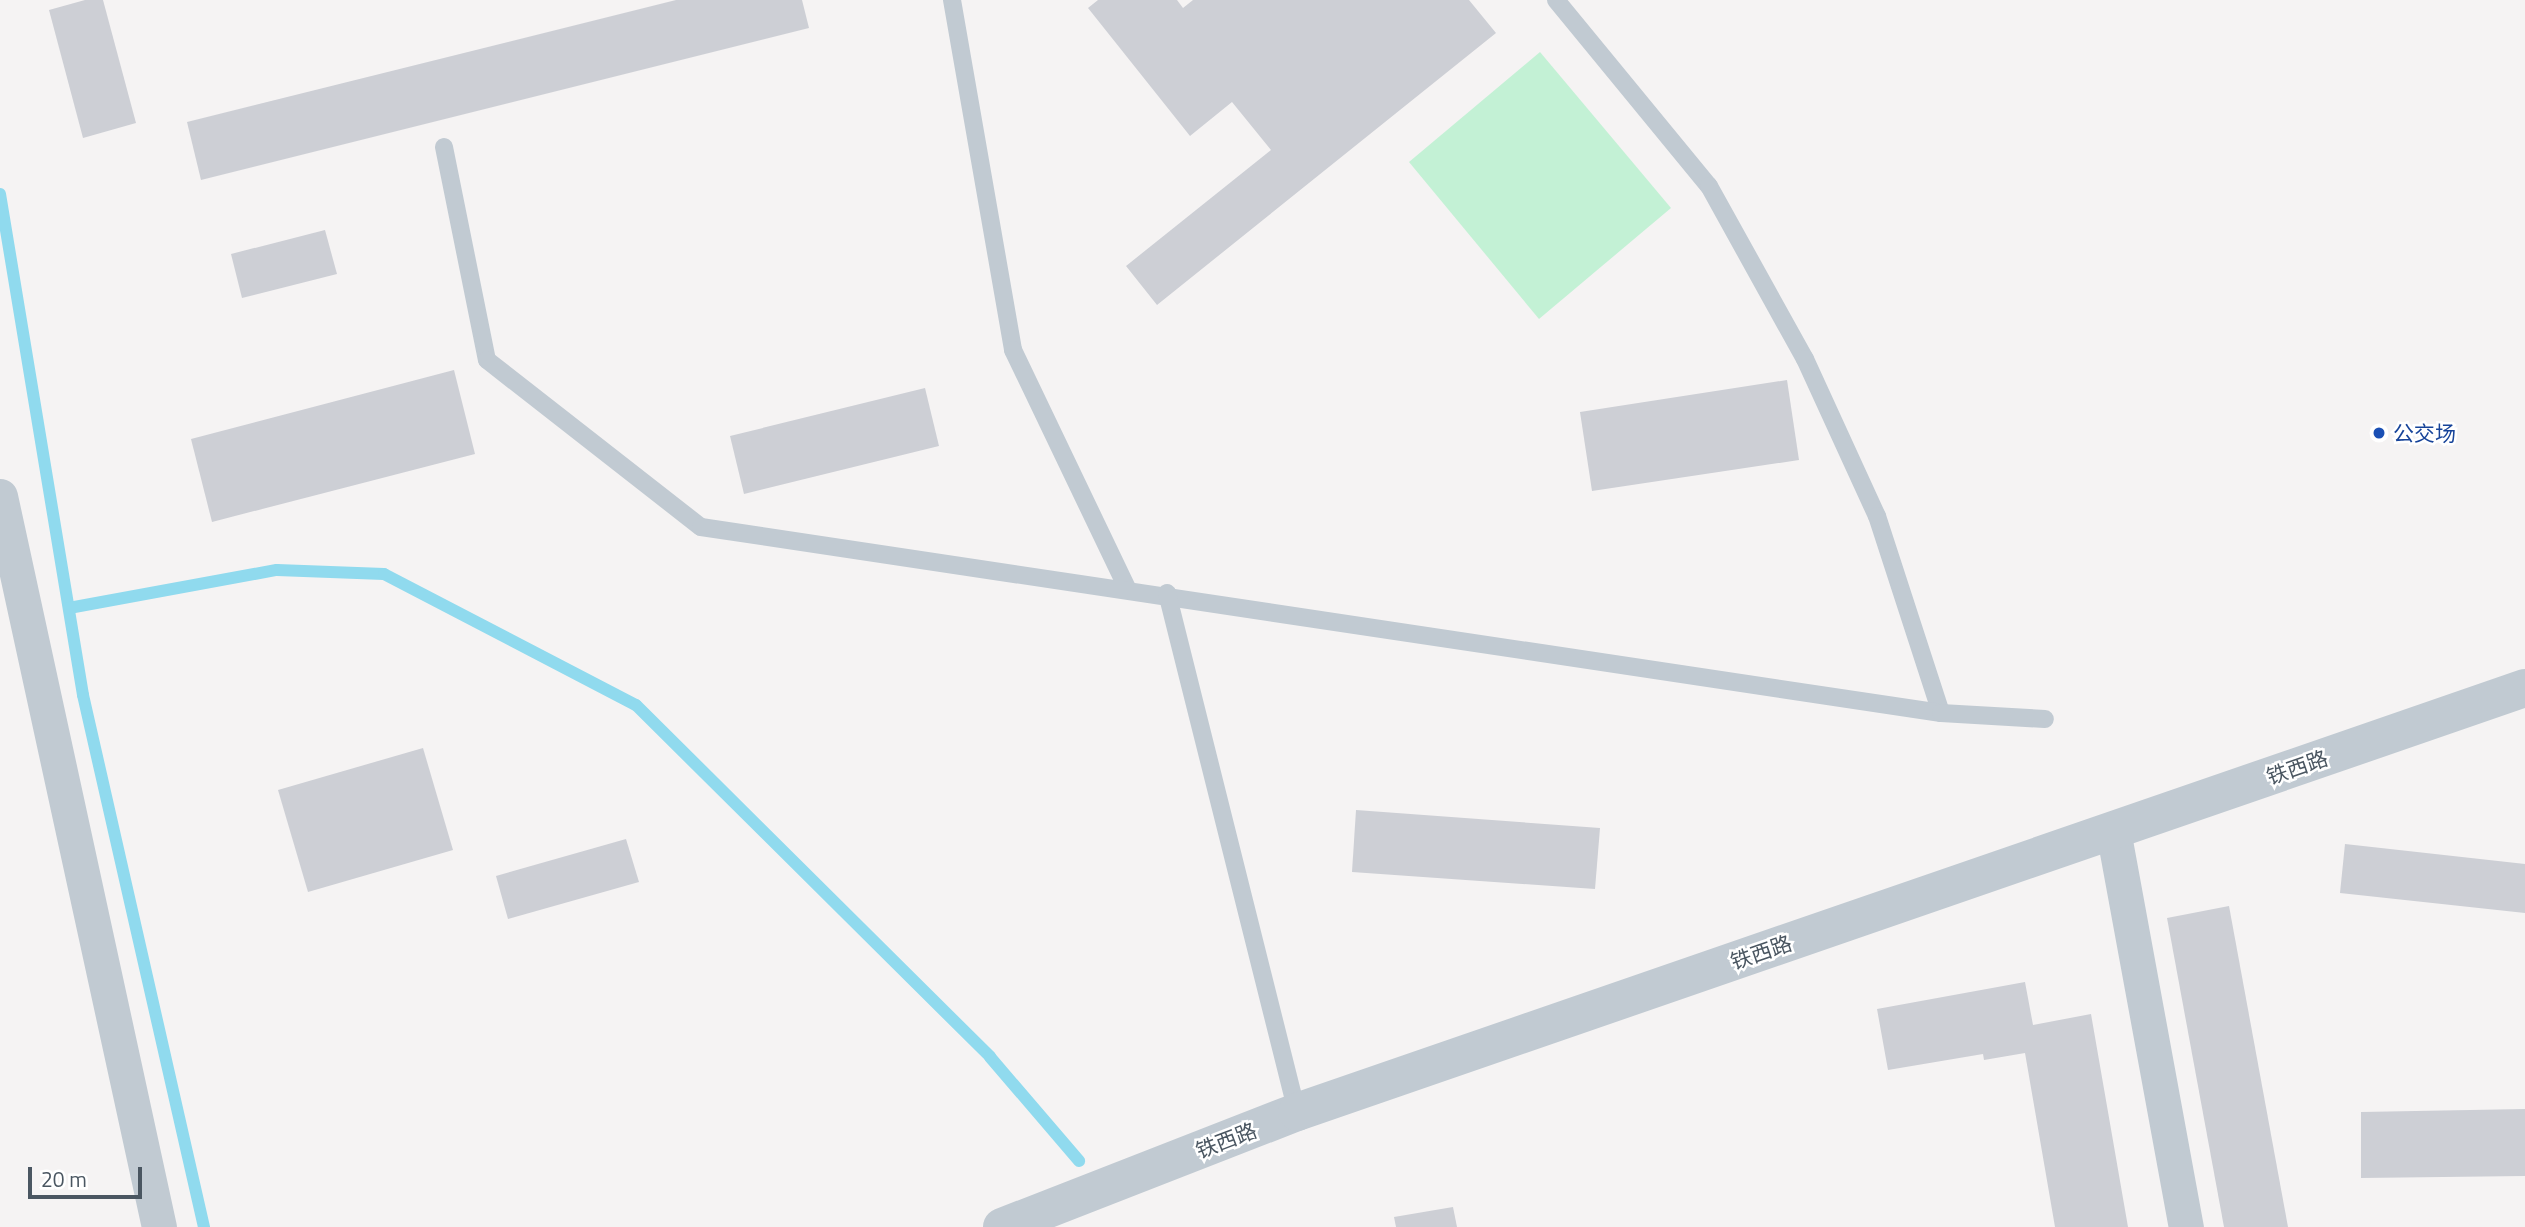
<!DOCTYPE html>
<html>
<head>
<meta charset="utf-8">
<style>
  body { margin:0 }
  #map { position:relative; width:2525px; height:1227px; overflow:hidden; background:#f5f3f3; font-family:"Titillium Web","Noto Sans SC",sans-serif }
  div>[style] { position:absolute }
  .green>* { inset:0; background:#c3f1d5 }
  .stream>* { height:12px; margin:-6px; padding:0 6px; transform-origin:6px; border-radius:6px; background:#90daee }
  .building>* { inset:0; background:#cdcfd5 }
  .service>* { height:18px; margin:-9px; padding:0 9px; transform-origin:9px; border-radius:9px; background:#c1cad2 }
  .minor>* { height:35px; margin:-17.5px; padding:0 17.5px; transform-origin:17.5px; border-radius:17.5px; background:#c1cad2 }
  .tertiary>* { height:38px; margin:-19px; padding:0 19px; transform-origin:19px; border-radius:19px; background:#c1cad2 }
  .dots>* { width:19px; height:19px; translate:-50% -50%; box-sizing:border-box; border:4px solid #fff; border-radius:50% }
  span { translate:-50% -50%; white-space:nowrap; text-align:center; line-height:1.15; -webkit-text-stroke:5px #fff; paint-order:stroke }
  .transit-label { font-size:21px; color:#164399 }
  .left { translate:0 -50%; text-align:left }
  .street-label { font-size:21px; color:#4a5661 }
  .scale { position:absolute; left:28px; top:1167px; width:114px; height:32px; box-sizing:border-box; border:4px solid #4a5661; border-top:0; padding-left:9px; font-size:21px; line-height:24px; white-space:nowrap; color:#4a5661; -webkit-text-stroke:5px #fff; paint-order:stroke }
</style>
</head>
<body>
<div id="map">
  <div class="green">
    <div style="clip-path:polygon(1540px 52px,1671px 208px,1539px 319px,1409px 162px)"></div>
  </div>
  <div class="stream">
    <div style="left:0;top:194px;width:508px;rotate:80.59deg"></div>
    <div style="left:83px;top:695px;width:546px;rotate:77.19deg"></div>
    <div style="left:69px;top:608px;width:211px;rotate:-10.4deg"></div>
    <div style="left:277px;top:570px;width:107px;rotate:2.1deg"></div>
    <div style="left:384px;top:574px;width:284px;rotate:27.5deg"></div>
    <div style="left:636px;top:705px;width:499px;rotate:44.8deg"></div>
    <div style="left:990px;top:1057px;width:137px;rotate:49.4deg"></div>
  </div>
  <div class="building">
    <div style="clip-path:polygon(85px 0,103px 0,136px 123px,83px 138px,49px 10px)"></div>
    <div style="clip-path:polygon(676px 0,802px 0,809px 28px,201px 180px,187px 122px)"></div>
    <div style="clip-path:polygon(1098px 0,1177px 0,1183px 8px,1193px 0,1469px 0,1496px 33px,1157px 305px,1126px 266px,1271px 150px,1232px 102px,1190px 136px,1088px 8px)"></div>
    <div style="clip-path:polygon(325px 230px,337px 274px,242px 298px,231px 254px)"></div>
    <div style="clip-path:polygon(454px 370px,475px 454px,212px 522px,191px 439px)"></div>
    <div style="clip-path:polygon(1787px 380px,1799px 460px,1592px 491px,1580px 412px)"></div>
    <div style="clip-path:polygon(925px 388px,939px 446px,744px 494px,730px 436px)"></div>
    <div style="clip-path:polygon(423px 748px,453px 850px,308px 892px,278px 790px)"></div>
    <div style="clip-path:polygon(1356px 810px,1600px 828px,1595px 889px,1352px 872px)"></div>
    <div style="clip-path:polygon(626px 839px,639px 882px,508px 919px,496px 876px)"></div>
    <div style="clip-path:polygon(2345px 844px,2525px 864px,2525px 913px,2340px 893px)"></div>
    <div style="clip-path:polygon(2229px 906px,2288px 1227px,2224px 1227px,2167px 918px)"></div>
    <div style="clip-path:polygon(2025px 982px,2033px 1025px,2091px 1014px,2128px 1227px,2055px 1227px,2025px 1053px,1984px 1060px,1983px 1054px,1888px 1070px,1877px 1009px)"></div>
    <div style="clip-path:polygon(2525px 1109px,2525px 1176px,2361px 1178px,2361px 1112px)"></div>
    <div style="clip-path:polygon(1453px 1207px,1457px 1227px,1396px 1227px,1394px 1217px)"></div>
  </div>
  <div class="service">
    <div style="left:952px;top:0;width:355px;rotate:80.1deg"></div>
    <div style="left:1013px;top:350px;width:264px;rotate:64.4deg"></div>
    <div style="left:1556px;top:0;width:241px;rotate:50.6deg"></div>
    <div style="left:1709px;top:186px;width:198px;rotate:61deg"></div>
    <div style="left:1805px;top:359px;width:173px;rotate:65.4deg"></div>
    <div style="left:1877px;top:516px;width:207px;rotate:72deg"></div>
    <div style="left:444px;top:147px;width:217px;rotate:78.6deg"></div>
    <div style="left:487px;top:360px;width:271px;rotate:38deg"></div>
    <div style="left:701px;top:527px;width:1254px;rotate:8.53deg"></div>
    <div style="left:1941px;top:713px;width:104px;rotate:3.3deg"></div>
    <div style="left:1167px;top:593px;width:535px;rotate:75.94deg"></div>
  </div>
  <div class="minor">
    <div style="left:0;top:496px;width:748px;rotate:77.73deg"></div>
    <div style="left:2113px;top:830px;width:404px;rotate:79.6deg"></div>
  </div>
  <div class="tertiary">
    <div style="left:1002px;top:1227px;width:317px;rotate:-21.3deg"></div>
    <div style="left:1297px;top:1112px;width:1299px;rotate:-19.05deg"></div>
  </div>
  <div class="dots">
    <div style="left:2379px;top:433px;background:#1a4fb4"></div>
  </div>
  <div class="transit-label">
    <span class="left" style="left:2393px;top:433px">公交场</span>
  </div>
  <div class="street-label">
    <span style="left:2297px;top:767px;rotate:-19deg">铁西路</span>
    <span style="left:1761px;top:952px;rotate:-19deg">铁西路</span>
    <span style="left:1226px;top:1140px;rotate:-21deg">铁西路</span>
  </div>
  <div class="scale">20 m</div>
</div>
</body>
</html>
